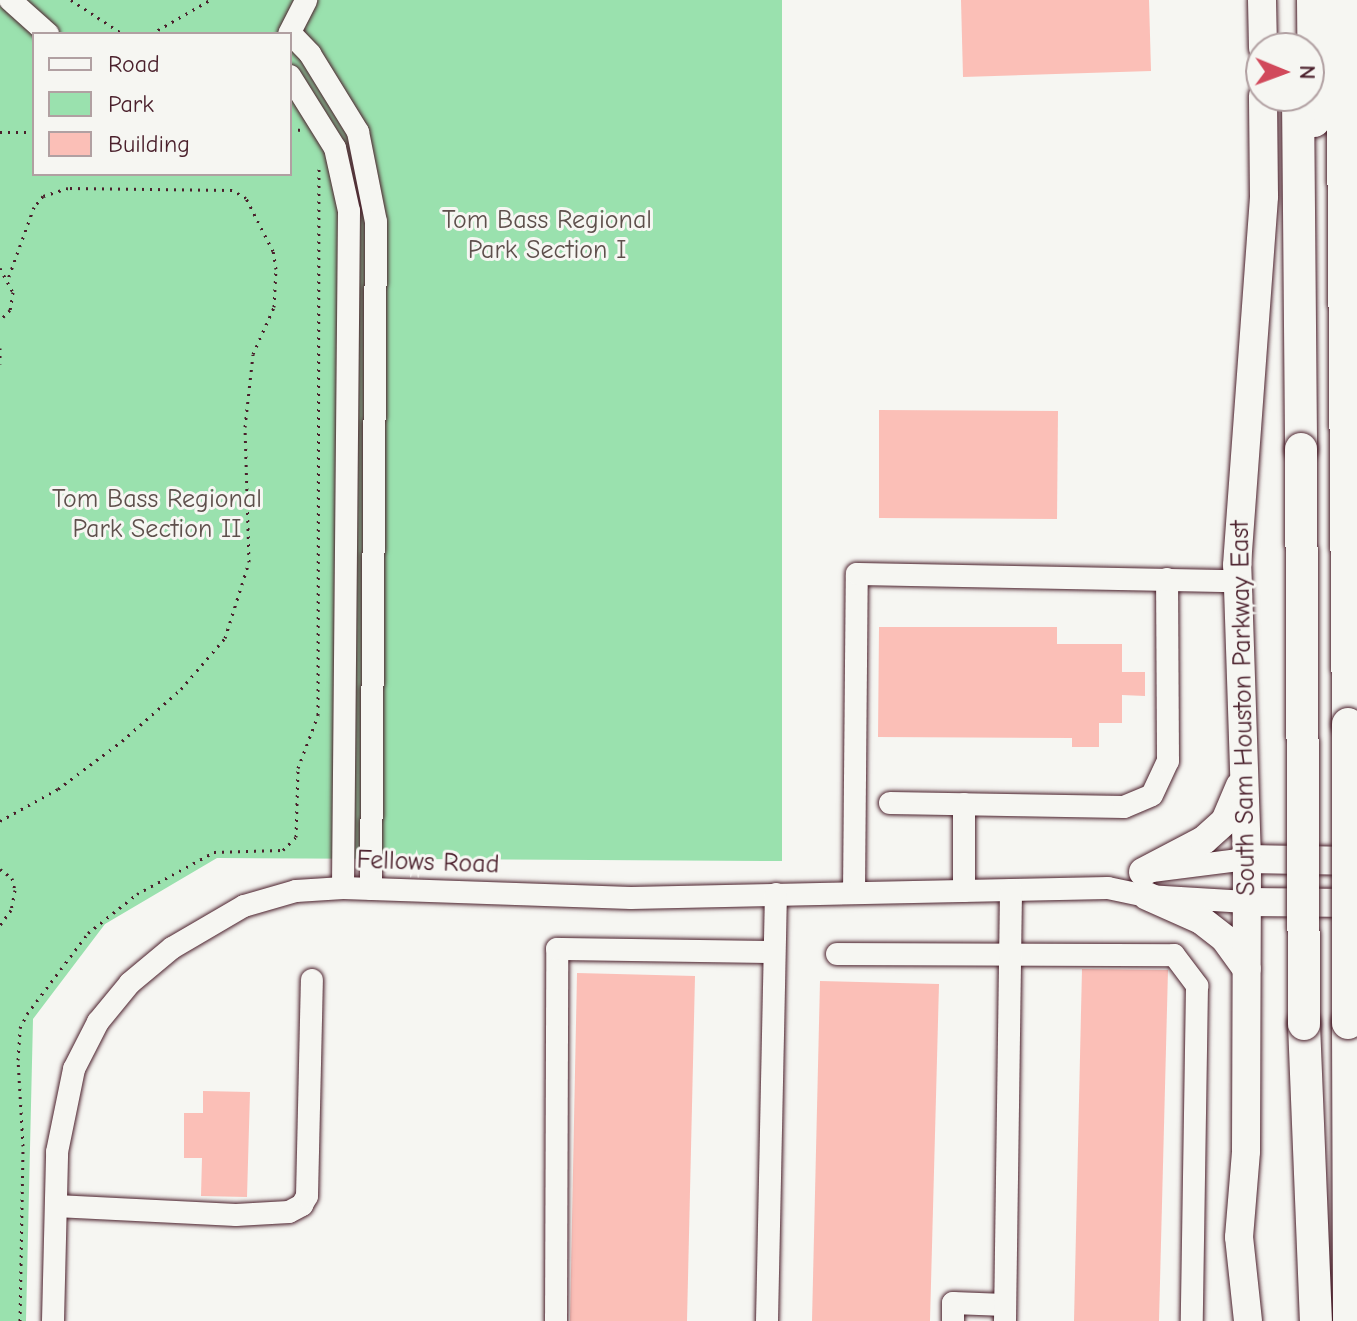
<!DOCTYPE html>
<html>
<head>
<meta charset="utf-8">
<style>
  body { margin:0 }
  #map { position:relative; width:1357px; height:1321px; overflow:hidden; background:#f6f6f2; font-family:"Comic Neue",sans-serif }
  div>[style] { position:absolute }
  .green>* { inset:0; background:#9ae1ae }
  .building>* { inset:0; background:#fbbfb7 }
  .path>* { height:3px; margin-top:-1.5px; transform-origin:0; background:repeating-linear-gradient(90deg,#4a1f2b 0 2px,transparent 0 8px) }
  .roads { filter:drop-shadow(0 0 2px #4a1f2b) drop-shadow(0 0 2px #4a1f2b) }
  .minor>* { height:22px; margin:-11px; padding:0 11px; transform-origin:11px; border-radius:11px; background:#f6f6f2 }
  .major>* { height:28px; margin:-14px; padding:0 14px; transform-origin:14px; border-radius:14px; background:#f6f6f2 }
  .highway>* { height:32px; margin:-16px; padding:0 16px; transform-origin:16px; border-radius:16px; background:#f6f6f2 }
  .bridges { filter:drop-shadow(0 0 2px #4a1f2b) drop-shadow(0 0 2px #4a1f2b) }
  .highway-bridge>* { height:32px; margin:-16px; padding:0 16px; transform-origin:16px; border-radius:16px; background:#f6f6f2 }
  span { translate:-50% -50%; white-space:nowrap; text-align:center; line-height:1.15; -webkit-text-stroke:6px #f6f6f2; paint-order:stroke }
  .park-label { font-size:26px; color:#5e504c }
  .street-label { font-size:26px; color:#4a1f2b }
  .legend { position:absolute; left:32px; top:32px; width:260px; height:144px; box-sizing:border-box; background:#f6f6f2; border:2px solid #b1a0a2; margin:0; padding:10px 14px; list-style:none; font-size:24px; color:#4a1f2b }
  .legend li { display:flex; align-items:center; gap:16px; height:40px }
  .legend b { width:40px; border:2px solid #b1a0a2 }
  .north { position:absolute; left:1245px; top:32px; width:80px; height:80px; box-sizing:border-box; background:#f6f6f2; border:2px solid #b1a0a2; border-radius:50%; rotate:91deg; font-size:22px; font-weight:700; line-height:32px; text-align:center; color:#4a1f2b }
  .north::after { content:''; display:block; margin:auto; width:28px; height:36px; background:#d1495b; clip-path:polygon(50% 0,100% 100%,50% 72%,0 100%) }
</style>
</head>
<body>
<div id="map">
  <div class="green">
    <div style="clip-path:polygon(evenodd,0 0,782px 0,782px 861px,217px 858px,105px 924px,33px 1019px,26px 1321px,0 1321px,0 0,34px 34px,290px 34px,290px 174px,34px 174px,34px 34px)"></div>
  </div>
  <div class="building">
    <div style="clip-path:polygon(961px 0,1149px 0,1151px 71px,963px 77px)"></div>
    <div style="clip-path:polygon(879px 410px,1058px 411px,1057px 519px,879px 518px)"></div>
    <div style="clip-path:polygon(879px 627px,1057px 627px,1057px 644px,1122px 644px,1122px 672px,1145px 672px,1145px 696px,1122px 695px,1122px 723px,1099px 723px,1099px 747px,1072px 747px,1072px 738px,878px 737px)"></div>
    <div style="clip-path:polygon(1082px 969px,1168px 970px,1159px 1321px,1074px 1321px)"></div>
    <div style="clip-path:polygon(577px 973px,695px 976px,687px 1321px,570px 1321px)"></div>
    <div style="clip-path:polygon(820px 981px,939px 984px,930px 1321px,812px 1321px)"></div>
    <div style="clip-path:polygon(203px 1091px,250px 1092px,247px 1197px,201px 1196px,202px 1158px,184px 1158px,184px 1113px,203px 1113px)"></div>
  </div>
  <div class="path">
    <div style="left:71px;top:0;width:62px;rotate:33.2deg"></div>
    <div style="left:151px;top:34px;width:68px;rotate:-30deg"></div>
    <div style="left:290px;top:129px;width:12px;rotate:5deg"></div>
    <div style="left:0;top:132px;width:34px"></div>
    <div style="left:0;top:268px;width:27px;rotate:62deg"></div>
    <div style="left:13px;top:292px;width:18px;rotate:99deg"></div>
    <div style="left:10px;top:310px;width:14px;rotate:135deg"></div>
    <div style="left:0;top:348px;width:16px;rotate:90deg"></div>
    <div style="left:0;top:821px;width:66px;rotate:-28.9deg"></div>
    <div style="left:58px;top:789px;width:80px;rotate:-36.9deg"></div>
    <div style="left:122px;top:741px;width:79px;rotate:-41.4deg"></div>
    <div style="left:181px;top:689px;width:67px;rotate:-49.2deg"></div>
    <div style="left:225px;top:638px;width:80px;rotate:-72.5deg"></div>
    <div style="left:249px;top:562px;width:135px;rotate:-91.7deg"></div>
    <div style="left:245px;top:427px;width:73px;rotate:-83.7deg"></div>
    <div style="left:253px;top:354px;width:51px;rotate:-65.9deg"></div>
    <div style="left:274px;top:307px;width:38px;rotate:-87deg"></div>
    <div style="left:276px;top:269px;width:18px;rotate:-99deg"></div>
    <div style="left:273px;top:251px;width:59px;rotate:-117deg"></div>
    <div style="left:246px;top:198px;width:16px;rotate:-150deg"></div>
    <div style="left:232px;top:190px;width:164px;rotate:-179.3deg"></div>
    <div style="left:68px;top:188px;width:26px;rotate:162deg"></div>
    <div style="left:43px;top:196px;width:14px;rotate:129deg"></div>
    <div style="left:34px;top:207px;width:77px;rotate:109.9deg"></div>
    <div style="left:0;top:869px;width:15px;rotate:37deg"></div>
    <div style="left:12px;top:878px;width:12px;rotate:76deg"></div>
    <div style="left:15px;top:890px;width:20px;rotate:101deg"></div>
    <div style="left:11px;top:910px;width:19px;rotate:126deg"></div>
    <div style="left:20px;top:1321px;width:175px;rotate:-89deg"></div>
    <div style="left:23px;top:1146px;width:86px;rotate:-93.3deg"></div>
    <div style="left:18px;top:1060px;width:32px;rotate:-86deg"></div>
    <div style="left:20px;top:1028px;width:16px;rotate:-63deg"></div>
    <div style="left:27px;top:1014px;width:101px;rotate:-53deg"></div>
    <div style="left:88px;top:933px;width:63px;rotate:-38.5deg"></div>
    <div style="left:137px;top:894px;width:88px;rotate:-28.6deg"></div>
    <div style="left:214px;top:852px;width:69px;rotate:-1.7deg"></div>
    <div style="left:283px;top:850px;width:18px;rotate:-45deg"></div>
    <div style="left:296px;top:837px;width:69px;rotate:-88.3deg"></div>
    <div style="left:298px;top:768px;width:57px;rotate:-69.3deg"></div>
    <div style="left:318px;top:715px;width:546px;rotate:-89.9deg"></div>
  </div>
  <div class="roads">
    <div class="minor">
      <div style="left:10px;top:0;width:51px;rotate:41.8deg"></div>
      <div style="left:290px;top:33px;width:29px;rotate:46deg"></div>
      <div style="left:310px;top:54px;width:92px;rotate:58.4deg"></div>
      <div style="left:358px;top:132px;width:92px;rotate:78.7deg"></div>
      <div style="left:376px;top:222px;width:667px;rotate:90.43deg"></div>
      <div style="left:289px;top:34px;width:38px;rotate:-63deg"></div>
      <div style="left:290px;top:76px;width:85px;rotate:58deg"></div>
      <div style="left:335px;top:148px;width:65px;rotate:77.5deg"></div>
      <div style="left:349px;top:211px;width:677px;rotate:90.51deg"></div>
      <div style="left:890px;top:803px;width:234px;rotate:1deg"></div>
      <div style="left:1124px;top:807px;width:30px;rotate:-23deg"></div>
      <div style="left:1152px;top:795px;width:38px;rotate:-65deg"></div>
      <div style="left:1168px;top:761px;width:182px;rotate:-90.3deg"></div>
      <div style="left:964px;top:804px;width:87px;rotate:90deg"></div>
      <div style="left:1153px;top:871px;width:95px;rotate:-7.3deg"></div>
      <div style="left:854px;top:893px;width:319px;rotate:-89.5deg"></div>
      <div style="left:857px;top:574px;width:380px;rotate:1.1deg"></div>
      <div style="left:837px;top:954px;width:337px;rotate:0.2deg"></div>
      <div style="left:1174px;top:955px;width:39px;rotate:53deg"></div>
      <div style="left:1197px;top:986px;width:335px;rotate:90.9deg"></div>
      <div style="left:56px;top:1206px;width:180px;rotate:2.9deg"></div>
      <div style="left:236px;top:1215px;width:53px;rotate:-3.2deg"></div>
      <div style="left:289px;top:1212px;width:15px;rotate:-28deg"></div>
      <div style="left:302px;top:1205px;width:10px;rotate:-61deg"></div>
      <div style="left:307px;top:1196px;width:216px;rotate:-88.7deg"></div>
      <div style="left:53px;top:1321px;width:169px;rotate:-88.6deg"></div>
      <div style="left:57px;top:1152px;width:85px;rotate:-78.4deg"></div>
      <div style="left:74px;top:1069px;width:53px;rotate:-62.9deg"></div>
      <div style="left:98px;top:1022px;width:50px;rotate:-50.6deg"></div>
      <div style="left:130px;top:983px;width:55px;rotate:-39.8deg"></div>
      <div style="left:172px;top:948px;width:83px;rotate:-30.3deg"></div>
      <div style="left:244px;top:906px;width:54px;rotate:-16.1deg"></div>
      <div style="left:296px;top:891px;width:47px;rotate:-3.7deg"></div>
      <div style="left:343px;top:888px;width:288px;rotate:2deg"></div>
      <div style="left:631px;top:898px;width:477px;rotate:-1.2deg"></div>
      <div style="left:1108px;top:888px;width:40px;rotate:12deg"></div>
      <div style="left:1147px;top:896px;width:100px;rotate:3.4deg"></div>
      <div style="left:556px;top:1321px;width:372px;rotate:-89.8deg"></div>
      <div style="left:557px;top:949px;width:217px;rotate:0.8deg"></div>
      <div style="left:767px;top:1321px;width:427px;rotate:-88.8deg"></div>
      <div style="left:953px;top:1321px;width:18px;rotate:-90deg"></div>
      <div style="left:953px;top:1303px;width:52px;rotate:2.2deg"></div>
      <div style="left:1005px;top:1321px;width:431px;rotate:-89.2deg"></div>
    </div>
    <div class="major">
      <div style="left:1262px;top:0;width:48px;rotate:88.8deg"></div>
      <div style="left:1247px;top:859px;width:110px;rotate:1deg"></div>
      <div style="left:1143px;top:872px;width:69px;rotate:-27.7deg"></div>
      <div style="left:1204px;top:840px;width:28px;rotate:-42deg"></div>
      <div style="left:1225px;top:821px;width:38px;rotate:-67deg"></div>
      <div style="left:1147px;top:896px;width:59px;rotate:24deg"></div>
      <div style="left:1201px;top:920px;width:31px;rotate:38deg"></div>
      <div style="left:1225px;top:939px;width:37px;rotate:54deg"></div>
      <div style="left:1247px;top:902px;width:110px;rotate:0.5deg"></div>
      <div style="left:1248px;top:1321px;width:84px;rotate:-96.1deg"></div>
      <div style="left:1239px;top:1237px;width:86px;rotate:-85.3deg"></div>
      <div style="left:1246px;top:1151px;width:292px;rotate:-89.8deg"></div>
      <div style="left:1247px;top:859px;width:294px;rotate:-91.9deg"></div>
      <div style="left:1237px;top:565px;width:370px;rotate:-85.8deg"></div>
      <div style="left:1264px;top:196px;width:100px;rotate:-90.6deg"></div>
    </div>
    <div class="highway">
      <div style="left:1313px;top:0;width:121px;rotate:89.5deg"></div>
      <div style="left:1342px;top:0;width:724px;rotate:89.53deg"></div>
      <div style="left:1298px;top:96px;width:353px;rotate:89.5deg"></div>
      <div style="left:1348px;top:1023px;width:298px;rotate:89.8deg"></div>
      <div style="left:1304px;top:1024px;width:297px;rotate:87.7deg"></div>
    </div>
  </div>
  <div class="bridges">
    <div class="highway-bridge">
      <div style="left:1301px;top:449px;width:575px;rotate:89.7deg"></div>
      <div style="left:1348px;top:1023px;width:299px;rotate:-90deg"></div>
    </div>
  </div>
  <div class="park-label">
    <span style="left:547px;top:236px">Tom Bass Regional<br>Park Section I</span>
    <span style="left:157px;top:515px">Tom Bass Regional<br>Park Section II</span>
  </div>
  <div class="street-label">
    <span style="left:1244px;top:708px;rotate:-91deg">South Sam Houston Parkway East</span>
    <span style="left:428px;top:863px;rotate:2deg">Fellows Road</span>
  </div>
  <ul class="legend">
  <li><b style="height:10px;background:#f6f6f2"></b>Road</li>
  <li><b style="height:22px;background:#9ae1ae"></b>Park</li>
  <li><b style="height:22px;background:#fbbfb7"></b>Building</li>
  </ul>
  <div class="north">N</div>
</div>
</body>
</html>
